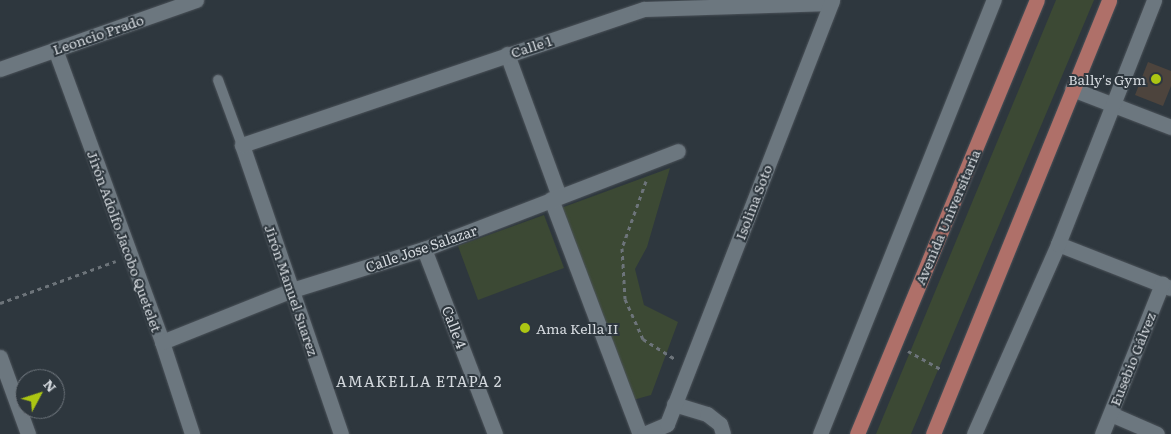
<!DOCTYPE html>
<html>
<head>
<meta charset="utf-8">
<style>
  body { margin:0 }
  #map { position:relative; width:1171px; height:434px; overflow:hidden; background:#2e373e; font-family:Literata,serif }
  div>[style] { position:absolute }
  .green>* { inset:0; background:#3c4934 }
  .building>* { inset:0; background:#4d443d }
  .path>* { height:3px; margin-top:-1.5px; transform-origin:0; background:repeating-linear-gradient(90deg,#6d747a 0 4px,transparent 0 8px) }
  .roads { filter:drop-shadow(0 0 1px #4b5259) drop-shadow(0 0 1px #4b5259) }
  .lane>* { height:10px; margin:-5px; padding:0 5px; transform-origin:5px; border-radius:5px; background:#6c777f }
  .street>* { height:15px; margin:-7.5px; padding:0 7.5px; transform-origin:7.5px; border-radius:7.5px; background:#6c777f }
  .secondary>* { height:15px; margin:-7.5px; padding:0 7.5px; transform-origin:7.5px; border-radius:7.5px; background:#6c777f }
  .primary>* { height:15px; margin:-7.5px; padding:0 7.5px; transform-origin:7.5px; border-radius:7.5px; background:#af7069 }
  .dots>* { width:14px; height:14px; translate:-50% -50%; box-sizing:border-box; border:2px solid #2e373e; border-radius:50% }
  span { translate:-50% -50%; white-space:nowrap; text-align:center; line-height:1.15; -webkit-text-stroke:4px #2e373e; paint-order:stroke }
  .street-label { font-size:14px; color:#d3d8dd }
  .poi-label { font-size:14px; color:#d3d8dd }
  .right { translate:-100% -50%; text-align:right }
  .left { translate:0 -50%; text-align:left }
  .neighbourhood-label { font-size:15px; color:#d3d8dd; letter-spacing:1px }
  .north { position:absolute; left:15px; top:369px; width:50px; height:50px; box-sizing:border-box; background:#2e373e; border:1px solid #70777e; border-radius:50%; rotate:50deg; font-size:14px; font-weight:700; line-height:20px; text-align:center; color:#d3d8dd }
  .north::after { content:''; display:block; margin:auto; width:18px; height:22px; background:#acc613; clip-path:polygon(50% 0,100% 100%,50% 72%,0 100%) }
</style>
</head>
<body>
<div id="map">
  <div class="green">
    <div style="clip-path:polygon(1056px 0,1094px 0,911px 434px,876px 434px)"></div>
    <div style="clip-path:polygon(670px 168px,647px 247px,635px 269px,644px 305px,678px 322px,651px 395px,633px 400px,561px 208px)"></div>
    <div style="clip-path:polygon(544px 215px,564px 268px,478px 300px,458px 246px)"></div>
  </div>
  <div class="building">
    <div style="clip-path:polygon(1148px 62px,1171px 71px,1171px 86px,1163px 106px,1135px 95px)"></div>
  </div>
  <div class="path">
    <div style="left:646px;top:181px;width:71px;rotate:109.7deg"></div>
    <div style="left:622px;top:248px;width:51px;rotate:86.6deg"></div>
    <div style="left:625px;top:299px;width:44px;rotate:65.8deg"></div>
    <div style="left:643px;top:339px;width:38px;rotate:32deg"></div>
    <div style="left:0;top:303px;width:123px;rotate:-19.9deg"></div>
    <div style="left:908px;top:351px;width:39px;rotate:29deg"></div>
  </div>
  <div class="roads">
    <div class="lane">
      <div style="left:218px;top:80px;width:69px;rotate:69.7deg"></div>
    </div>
    <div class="street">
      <div style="left:55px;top:49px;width:312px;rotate:69.9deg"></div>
      <div style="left:162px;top:342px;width:97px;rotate:71.9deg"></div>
      <div style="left:507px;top:54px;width:151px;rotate:69.9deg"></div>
      <div style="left:0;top:69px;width:208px;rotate:-19.4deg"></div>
      <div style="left:1072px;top:89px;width:106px;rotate:21deg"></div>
      <div style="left:551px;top:199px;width:251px;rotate:69.3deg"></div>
      <div style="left:1058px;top:244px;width:120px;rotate:21.4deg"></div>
      <div style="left:424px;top:249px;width:198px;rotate:69deg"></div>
      <div style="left:162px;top:342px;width:140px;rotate:-21.8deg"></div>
      <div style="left:292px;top:290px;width:138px;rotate:-17.3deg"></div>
      <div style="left:424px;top:249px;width:272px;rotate:-21.1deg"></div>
      <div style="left:674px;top:404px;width:34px;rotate:17deg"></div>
      <div style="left:707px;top:414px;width:16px;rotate:38deg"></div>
      <div style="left:720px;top:424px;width:10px;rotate:73deg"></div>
      <div style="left:1111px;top:414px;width:50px;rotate:23.5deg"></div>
      <div style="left:341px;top:434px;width:305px;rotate:-108.9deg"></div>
      <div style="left:242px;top:145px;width:424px;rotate:-18.7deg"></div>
      <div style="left:644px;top:9px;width:187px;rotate:-1.8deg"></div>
      <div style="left:644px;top:434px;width:25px;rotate:-23deg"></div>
      <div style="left:667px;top:424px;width:455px;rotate:-68.7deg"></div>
      <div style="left:1102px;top:434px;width:162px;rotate:-68.2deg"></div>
    </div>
    <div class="secondary">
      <div style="left:0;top:357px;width:82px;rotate:70deg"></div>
      <div style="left:820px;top:434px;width:468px;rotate:-68.2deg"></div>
      <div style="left:974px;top:434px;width:208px;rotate:-66.1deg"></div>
      <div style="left:1058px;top:244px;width:262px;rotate:-68.5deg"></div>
    </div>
    <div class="primary">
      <div style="left:857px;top:434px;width:470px;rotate:-67.5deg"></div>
      <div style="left:933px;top:434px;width:468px;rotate:-67.9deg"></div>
    </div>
  </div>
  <div class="dots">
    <div style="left:1156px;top:79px;background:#acc613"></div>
    <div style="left:525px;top:328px;background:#acc613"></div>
  </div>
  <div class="street-label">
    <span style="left:98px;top:34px;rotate:-19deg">Leoncio Prado</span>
    <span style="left:531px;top:46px;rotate:-18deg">Calle 1</span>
    <span style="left:753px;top:202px;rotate:-69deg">Isolina Soto</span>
    <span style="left:947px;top:217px;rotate:-67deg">Avenida Universitaria</span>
    <span style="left:125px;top:241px;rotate:70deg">Jirón Adolfo Jacobo Quetelet</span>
    <span style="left:421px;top:248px;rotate:-19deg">Calle Jose Salazar</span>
    <span style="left:292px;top:290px;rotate:71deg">Jirón Manuel Suarez</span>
    <span style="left:455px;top:327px;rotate:69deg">Calle 4</span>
    <span style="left:1132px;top:359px;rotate:-68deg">Eusebio Gálvez</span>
  </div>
  <div class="poi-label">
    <span class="right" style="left:1146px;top:79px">Bally's Gym</span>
    <span class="left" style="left:536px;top:328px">Ama Kella II</span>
  </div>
  <div class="neighbourhood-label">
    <span style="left:419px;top:381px">AMAKELLA ETAPA 2</span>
  </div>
  <div class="north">N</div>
</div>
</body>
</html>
